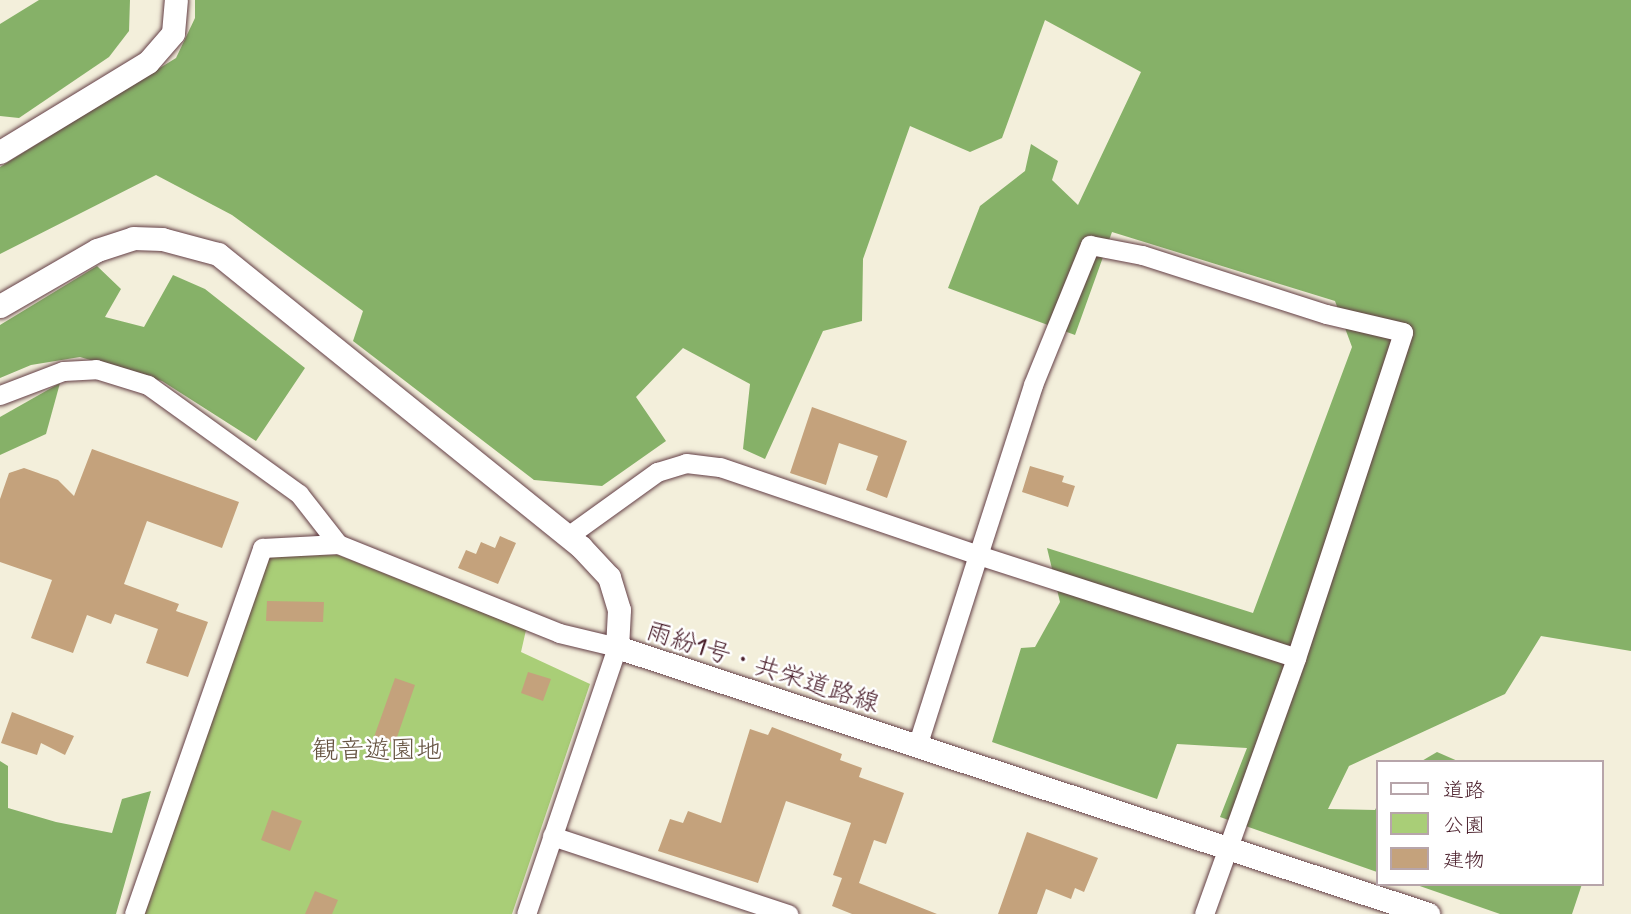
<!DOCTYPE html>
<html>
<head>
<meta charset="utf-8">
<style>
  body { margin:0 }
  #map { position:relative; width:1631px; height:914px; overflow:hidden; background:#f3efdb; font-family:"Patrick Hand","Klee One",sans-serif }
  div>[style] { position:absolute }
  .green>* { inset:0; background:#a9ce77 }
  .forest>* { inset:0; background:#86b168 }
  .building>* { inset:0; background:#c4a27c }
  .roads { filter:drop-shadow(0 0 2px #633e45) drop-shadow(0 0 2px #633e45) }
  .minor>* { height:19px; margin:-9.5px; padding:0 9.5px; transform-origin:9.5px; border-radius:9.5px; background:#fff }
  .tertiary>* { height:23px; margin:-11.5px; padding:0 11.5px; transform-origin:11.5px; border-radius:11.5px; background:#fff }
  span { translate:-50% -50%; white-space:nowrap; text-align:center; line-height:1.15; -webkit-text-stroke:5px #fff; paint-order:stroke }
  .street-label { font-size:26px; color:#4a1f2b }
  .park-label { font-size:26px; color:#665442 }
  .legend { position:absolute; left:1376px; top:760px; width:228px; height:126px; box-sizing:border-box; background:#fff; border:2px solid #b7a5aa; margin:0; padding:9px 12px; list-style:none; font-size:21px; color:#4a1f2b }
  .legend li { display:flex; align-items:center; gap:14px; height:35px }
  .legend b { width:35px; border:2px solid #b7a5aa }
</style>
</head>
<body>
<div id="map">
  <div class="green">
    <div style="clip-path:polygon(338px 555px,526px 630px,521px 652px,590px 684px,512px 914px,145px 914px,268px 556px)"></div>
  </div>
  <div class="forest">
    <div style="clip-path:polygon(39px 0,130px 0,129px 31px,109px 57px,19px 118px,0 116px,0 24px)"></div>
    <div style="clip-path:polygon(195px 0,1631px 0,1631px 651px,1541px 636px,1505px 694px,1349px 766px,1328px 809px,1375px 810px,1377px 806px,1377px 872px,1220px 817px,1247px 748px,1177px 744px,1157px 799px,992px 742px,1021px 648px,1035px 647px,1060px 602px,1047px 548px,1253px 613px,1352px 347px,1335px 301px,1112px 232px,1075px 335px,948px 288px,980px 206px,1025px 171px,1031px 144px,1058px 161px,1052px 180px,1078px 205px,1141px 72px,1045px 20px,1002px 138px,970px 152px,910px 126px,863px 259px,862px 321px,823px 331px,765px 459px,743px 449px,750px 384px,683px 348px,636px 397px,666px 441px,602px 486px,534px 480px,353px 341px,363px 311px,232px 215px,156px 175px,0 254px,0 167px,176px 58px,195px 18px)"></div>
    <div style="clip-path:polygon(97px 266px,121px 289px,105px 317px,144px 327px,173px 275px,205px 289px,305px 368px,256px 441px,162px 381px,80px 357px,31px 365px,0 378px,0 325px)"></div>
    <div style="clip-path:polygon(60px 383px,46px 434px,0 455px,0 417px)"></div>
    <div style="clip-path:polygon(1437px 752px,1460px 762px,1420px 762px)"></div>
    <div style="clip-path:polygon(0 761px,8px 766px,8px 808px,56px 822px,112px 833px,122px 799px,151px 791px,116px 914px,0 914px)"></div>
    <div style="clip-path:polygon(1414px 884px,1582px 884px,1572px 914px,1500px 914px)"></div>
  </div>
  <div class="building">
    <div style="clip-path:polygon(812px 407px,907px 441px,887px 498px,866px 490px,878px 456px,839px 443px,826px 485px,790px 473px)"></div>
    <div style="clip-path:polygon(92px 449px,239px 502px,222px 548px,147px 521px,124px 584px,179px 604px,176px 611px,208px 622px,188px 677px,146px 663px,158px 629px,115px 614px,111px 624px,87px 615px,73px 653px,31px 638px,52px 580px,0 562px,0 499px,9px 473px,24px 468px,58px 480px,74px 496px)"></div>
    <div style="clip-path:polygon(1030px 466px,1064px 476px,1062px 482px,1075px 486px,1068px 507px,1022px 492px)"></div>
    <div style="clip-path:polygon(500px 536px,516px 543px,498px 584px,458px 568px,466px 550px,476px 554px,481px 542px,495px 548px)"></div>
    <div style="clip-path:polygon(267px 601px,324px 602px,323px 622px,266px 621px)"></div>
    <div style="clip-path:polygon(528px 672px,551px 679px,543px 701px,521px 693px)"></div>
    <div style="clip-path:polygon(395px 678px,415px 685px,395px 743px,374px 737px)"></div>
    <div style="clip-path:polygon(12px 712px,74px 736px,65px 755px,41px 743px,37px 755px,1px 743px)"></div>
    <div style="clip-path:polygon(772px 727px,842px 754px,840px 760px,862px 768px,859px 777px,904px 793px,886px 844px,874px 840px,859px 883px,937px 914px,852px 914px,832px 906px,842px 878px,833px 875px,851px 823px,786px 801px,758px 883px,658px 851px,670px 819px,683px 823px,688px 811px,721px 823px,750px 729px,768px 735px)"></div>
    <div style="clip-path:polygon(272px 810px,302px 821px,290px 851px,261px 840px)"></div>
    <div style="clip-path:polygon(1027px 832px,1098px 858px,1084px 892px,1075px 888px,1071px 899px,1046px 889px,1037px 914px,998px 914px)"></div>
    <div style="clip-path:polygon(315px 891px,338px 900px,332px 914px,305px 914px)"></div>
  </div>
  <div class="roads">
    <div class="minor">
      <div style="left:0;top:395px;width:67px;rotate:-20.9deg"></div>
      <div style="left:63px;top:371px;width:33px;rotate:-3deg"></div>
      <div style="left:96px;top:369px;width:54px;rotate:17.1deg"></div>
      <div style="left:148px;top:385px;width:186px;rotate:35.8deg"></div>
      <div style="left:299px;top:494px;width:63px;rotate:52deg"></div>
      <div style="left:568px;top:536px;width:110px;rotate:-35.7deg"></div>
      <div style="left:657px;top:472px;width:30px;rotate:-17deg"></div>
      <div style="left:686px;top:463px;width:34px;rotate:7deg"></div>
      <div style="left:720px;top:467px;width:273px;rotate:18.8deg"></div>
      <div style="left:978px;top:555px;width:201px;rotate:107.7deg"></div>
      <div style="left:552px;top:836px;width:249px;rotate:18.3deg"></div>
      <div style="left:134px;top:914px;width:388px;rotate:-70.7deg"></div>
      <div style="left:262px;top:548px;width:76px;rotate:-3deg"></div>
      <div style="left:338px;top:544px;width:238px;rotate:21.9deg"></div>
      <div style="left:559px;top:633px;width:60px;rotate:13.6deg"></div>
      <div style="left:617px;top:647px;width:282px;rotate:108.8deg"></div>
      <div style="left:1204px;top:914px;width:272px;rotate:-70.2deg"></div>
      <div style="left:1296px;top:658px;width:343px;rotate:-71.8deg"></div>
      <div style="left:1403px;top:332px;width:79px;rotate:-166.8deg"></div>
      <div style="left:1326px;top:314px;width:193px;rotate:-162.2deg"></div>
      <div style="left:1142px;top:255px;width:53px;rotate:-169.1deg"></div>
      <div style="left:1090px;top:245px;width:151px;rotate:112.2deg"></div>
      <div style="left:1033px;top:385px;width:179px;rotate:107.9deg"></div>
      <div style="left:978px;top:555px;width:334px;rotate:17.9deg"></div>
    </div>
    <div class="tertiary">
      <div style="left:0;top:152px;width:173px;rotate:-31.3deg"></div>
      <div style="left:148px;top:62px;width:38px;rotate:-49deg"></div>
      <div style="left:173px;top:33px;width:33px;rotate:-85deg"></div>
      <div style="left:0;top:306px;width:112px;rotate:-30deg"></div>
      <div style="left:97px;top:250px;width:38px;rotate:-18deg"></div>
      <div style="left:133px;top:238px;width:29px;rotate:2deg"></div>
      <div style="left:162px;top:239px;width:58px;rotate:15deg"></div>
      <div style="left:218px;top:254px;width:466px;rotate:38.9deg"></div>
      <div style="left:581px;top:547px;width:41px;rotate:47deg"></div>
      <div style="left:609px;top:577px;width:34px;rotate:73deg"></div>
      <div style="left:619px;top:610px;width:37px;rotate:93deg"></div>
      <div style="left:617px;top:647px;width:854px;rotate:18.22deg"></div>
    </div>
  </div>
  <div class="street-label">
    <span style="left:763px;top:666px;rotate:18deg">雨紛1号・共栄道路線</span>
  </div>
  <div class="park-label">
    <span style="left:377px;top:749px">観音遊園地</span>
  </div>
  <ul class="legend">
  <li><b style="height:9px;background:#fff"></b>道路</li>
  <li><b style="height:19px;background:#a9ce77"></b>公園</li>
  <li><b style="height:19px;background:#c4a27c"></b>建物</li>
  </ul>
</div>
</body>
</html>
